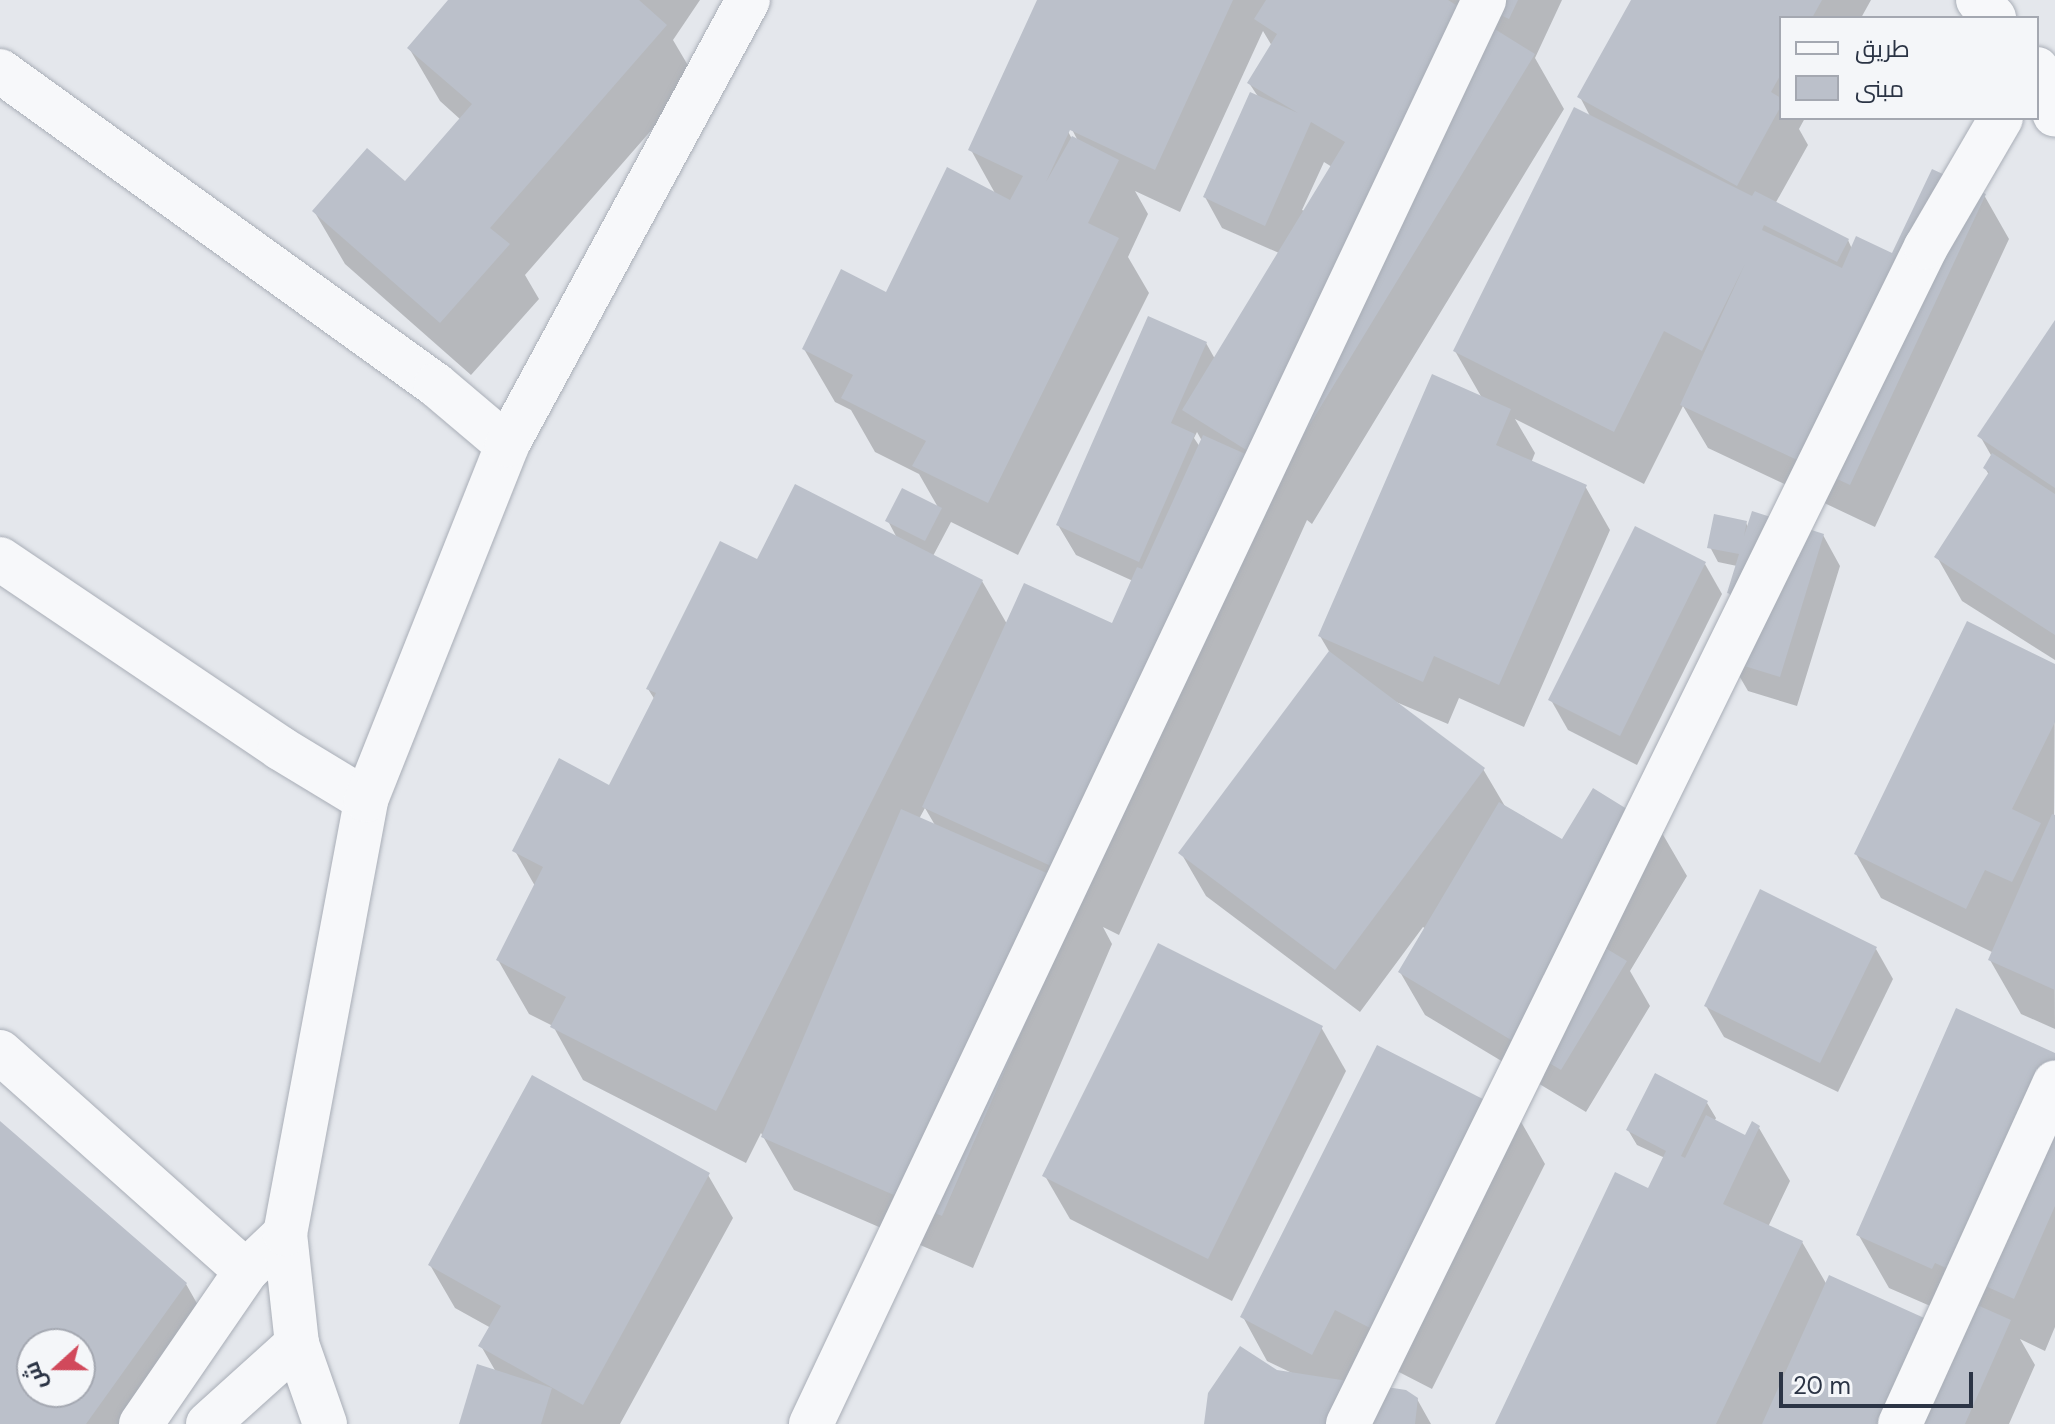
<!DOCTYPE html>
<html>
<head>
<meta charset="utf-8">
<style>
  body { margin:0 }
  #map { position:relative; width:2055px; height:1424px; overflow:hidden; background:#e4e7ec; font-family:"DM Sans",Cairo,sans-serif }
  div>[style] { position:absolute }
  .shadow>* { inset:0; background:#0003 }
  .building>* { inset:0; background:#bbc0ca }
  .roads { filter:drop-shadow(0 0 2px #a9aeb7) drop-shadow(0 0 2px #a9aeb7) }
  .street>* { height:44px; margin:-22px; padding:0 22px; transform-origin:22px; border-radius:22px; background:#f7f8fa }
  span { translate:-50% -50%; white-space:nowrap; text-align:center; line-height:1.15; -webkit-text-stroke:7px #f4f6f9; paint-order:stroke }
  .legend { position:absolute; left:1779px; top:16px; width:260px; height:104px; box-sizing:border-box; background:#f4f6f9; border:2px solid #a4a8b1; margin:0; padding:10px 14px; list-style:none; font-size:24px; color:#2b3445 }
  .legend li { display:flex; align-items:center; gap:16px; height:40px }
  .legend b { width:40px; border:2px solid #a4a8b1 }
  .north { position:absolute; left:16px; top:1328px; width:80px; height:80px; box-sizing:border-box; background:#f4f6f9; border:2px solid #a4a8b1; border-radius:50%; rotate:249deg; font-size:22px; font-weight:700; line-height:32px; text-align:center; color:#2b3445 }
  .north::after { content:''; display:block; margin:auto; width:28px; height:36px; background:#d1495b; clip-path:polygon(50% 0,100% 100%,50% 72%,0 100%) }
  .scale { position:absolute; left:1779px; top:1372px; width:194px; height:36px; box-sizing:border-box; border:4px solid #2b3445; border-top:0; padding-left:10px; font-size:24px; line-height:28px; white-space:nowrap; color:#2b3445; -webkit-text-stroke:6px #f4f6f9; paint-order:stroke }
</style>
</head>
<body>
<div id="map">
  <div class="shadow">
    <div style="clip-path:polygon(451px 0,700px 0,673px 40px,696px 79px,525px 275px,539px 299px,471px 375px,345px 264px,314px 211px,405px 183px,461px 120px,440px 101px,409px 48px)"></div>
    <div style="clip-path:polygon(evenodd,1040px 0,1562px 0,1535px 58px,1564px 109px,1312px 524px,1307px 520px,1119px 935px,1103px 927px,1112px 944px,973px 1268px,794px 1190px,761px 1133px,746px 1163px,583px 1080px,553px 1026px,529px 1014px,498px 960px,535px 886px,515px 851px,610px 787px,655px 700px,648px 689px,758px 562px,897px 538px,888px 521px,939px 509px,919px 474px,875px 452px,851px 410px,835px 402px,804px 349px,887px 295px,996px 195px,971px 150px,1040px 0,1263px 31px,1272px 46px,1249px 83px,1259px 98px,1205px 197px,1222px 228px,1279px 253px,1215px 359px,1206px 343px,1058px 525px,1076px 555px,1133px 581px,1113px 626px,1007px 624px,982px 581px,933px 556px,951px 522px,1018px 555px,1149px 293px,1128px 257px,1148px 214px,1135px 191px,1180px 212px,1263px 31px,1040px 0,1067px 120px,1077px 139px,1072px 139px,1063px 122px,1067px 120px,1040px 0,1324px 162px,1332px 167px,1305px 211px,1302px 210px,1324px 162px,1040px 0,1197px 432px,1202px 441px,1200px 447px,1194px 438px,1197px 432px,1040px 0,925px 808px,932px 820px,936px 827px,919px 819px,925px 808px)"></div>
    <div style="clip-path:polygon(1634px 0,1871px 0,1861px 18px,1781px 18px,1781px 118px,1805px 118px,1799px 129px,1808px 145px,1775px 204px,1848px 240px,1852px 249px,1893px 256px,1984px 195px,2009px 239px,1875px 527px,1708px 448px,1683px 406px,1644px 484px,1515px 419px,1535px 453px,1531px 463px,1585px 486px,1610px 530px,1524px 727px,1459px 698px,1448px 724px,1396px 702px,1483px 769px,1506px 808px,1562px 842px,1662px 833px,1687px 876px,1630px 971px,1650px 1006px,1586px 1112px,1425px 1015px,1400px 972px,1426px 929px,1423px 927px,1360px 1012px,1206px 896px,1181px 853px,1330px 653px,1320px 636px,1482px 398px,1455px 351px,1591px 118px,1580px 97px)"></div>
    <div style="clip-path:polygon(2055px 324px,2055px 660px,1962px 601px,1937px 557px,1989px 475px,1985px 468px,1992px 457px,1980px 436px)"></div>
    <div style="clip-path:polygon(1746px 523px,1749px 529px,1823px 535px,1840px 566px,1797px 706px,1748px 691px,1730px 660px,1743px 617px,1729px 593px,1737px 566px,1718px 562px,1710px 547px)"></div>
    <div style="clip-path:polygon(1705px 564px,1722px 594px,1637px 765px,1568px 730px,1551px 700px)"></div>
    <div style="clip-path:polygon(2055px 667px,2054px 817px,2055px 1029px,2021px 1014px,1990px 960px,1994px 953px,1881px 898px,1856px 854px)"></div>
    <div style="clip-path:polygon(1876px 949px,1893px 979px,1838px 1092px,1724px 1037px,1706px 1006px)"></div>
    <div style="clip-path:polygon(1321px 1027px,1346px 1071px,1232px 1301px,1070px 1219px,1045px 1176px)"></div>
    <div style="clip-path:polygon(2055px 1055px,2055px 1327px,2045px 1351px,2020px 1339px,2035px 1365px,2009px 1424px,1497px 1424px,1649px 1190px,1665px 1158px,1637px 1145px,1628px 1130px,1707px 1103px,1716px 1118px,1714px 1122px,1746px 1137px,1759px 1128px,1790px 1181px,1768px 1227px,1802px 1242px,1827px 1285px,1954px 1333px,1960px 1319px,1889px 1288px,1858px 1234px)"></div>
    <div style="clip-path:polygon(1520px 1120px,1545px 1164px,1432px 1389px,1360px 1352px,1344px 1383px,1417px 1399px,1431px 1424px,1206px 1424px,1276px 1372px,1294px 1374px,1267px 1361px,1243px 1317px)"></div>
    <div style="clip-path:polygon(evenodd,0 1124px,186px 1284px,216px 1337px,155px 1424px,0 1424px,0 1124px,32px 1344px,80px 1344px,80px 1392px,32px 1392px,32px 1344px)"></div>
    <div style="clip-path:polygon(708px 1175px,733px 1218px,620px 1424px,461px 1424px,496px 1372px,481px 1346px,491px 1328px,455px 1308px,430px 1265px)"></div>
  </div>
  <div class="building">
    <div style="clip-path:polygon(448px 0,639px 0,667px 25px,490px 228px,510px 244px,440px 323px,312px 211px,367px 148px,405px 181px,472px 104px,407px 48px)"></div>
    <div style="clip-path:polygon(1037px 0,1233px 0,1155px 170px,1070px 130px,1046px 182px,1072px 136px,1119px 160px,1088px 223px,1119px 238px,988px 503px,912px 466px,926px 441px,841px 398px,853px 375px,802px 349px,841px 269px,886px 292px,947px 167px,1010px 200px,1023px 176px,968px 150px)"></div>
    <div style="clip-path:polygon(1266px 0,1448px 0,1535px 54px,1281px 472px,1088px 883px,922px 807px,1024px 583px,1112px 623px,1137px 567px,1142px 569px,1203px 435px,1272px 466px,1182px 410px,1345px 142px,1311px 122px,1265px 226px,1203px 197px,1250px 92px,1298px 113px,1247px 83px,1277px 34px,1254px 19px)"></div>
    <div style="clip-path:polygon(1467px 0,1518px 0,1509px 19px)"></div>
    <div style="clip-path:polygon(1631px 0,1822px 0,1812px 18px,1781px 18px,1781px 74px,1771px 92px,1781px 98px,1781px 106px,1737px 186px,1577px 97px)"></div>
    <div style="clip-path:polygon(1574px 107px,1752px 196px,1755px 191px,1849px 239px,1837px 262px,1764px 225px,1762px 230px,1842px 268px,1856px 236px,1892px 253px,1932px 169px,1986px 194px,1850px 485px,1680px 405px,1745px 264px,1702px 351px,1664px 331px,1614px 432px,1453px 351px)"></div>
    <div style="clip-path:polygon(1148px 316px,1207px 342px,1171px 423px,1195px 434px,1139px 562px,1056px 525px)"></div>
    <div style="clip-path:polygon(2055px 320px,2055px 488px,1977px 436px)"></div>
    <div style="clip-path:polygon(1432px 374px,1511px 409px,1496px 445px,1587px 485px,1499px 685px,1434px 656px,1423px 682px,1318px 636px)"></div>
    <div style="clip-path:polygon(1992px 453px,2055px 494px,2055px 635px,1934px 557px,1989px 472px,1983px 468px)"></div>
    <div style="clip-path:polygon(795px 484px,983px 580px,716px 1111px,550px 1027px,566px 997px,496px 960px,543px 867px,512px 851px,559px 758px,609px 785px,656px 693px,646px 689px,720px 541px,757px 559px)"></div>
    <div style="clip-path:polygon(902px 488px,942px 508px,925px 541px,885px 521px)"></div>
    <div style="clip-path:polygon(1752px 511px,1824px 534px,1780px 677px,1728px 661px,1747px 599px,1727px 593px,1739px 554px,1707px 548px,1714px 514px,1747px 521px,1744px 536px)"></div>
    <div style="clip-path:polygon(1635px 526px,1706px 562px,1620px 736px,1548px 700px)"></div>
    <div style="clip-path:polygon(1967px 621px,2055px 664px,2055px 722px,2012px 809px,2041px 823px,2012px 882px,1985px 870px,1966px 909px,1854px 854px)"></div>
    <div style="clip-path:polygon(1329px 651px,1485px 768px,1335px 970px,1178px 853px)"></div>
    <div style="clip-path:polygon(1593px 788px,1664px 832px,1597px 943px,1627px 961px,1561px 1070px,1398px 972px,1499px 802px,1562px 839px)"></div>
    <div style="clip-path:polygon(901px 809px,1083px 889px,942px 1216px,761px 1137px)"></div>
    <div style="clip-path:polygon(2052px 814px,2055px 815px,2055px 990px,1988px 960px)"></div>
    <div style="clip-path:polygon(1760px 889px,1877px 947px,1820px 1063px,1704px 1006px)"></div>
    <div style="clip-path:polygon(1158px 943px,1323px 1026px,1208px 1259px,1042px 1176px)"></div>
    <div style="clip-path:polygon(1956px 1008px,2055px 1053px,2055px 1206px,2014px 1299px,1935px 1263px,1932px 1269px,1856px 1235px)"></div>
    <div style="clip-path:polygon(1377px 1045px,1522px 1119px,1407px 1347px,1335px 1310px,1312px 1355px,1240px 1317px)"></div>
    <div style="clip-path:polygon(1655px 1073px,1708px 1101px,1681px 1156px,1685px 1158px,1706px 1115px,1745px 1135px,1752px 1121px,1760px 1126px,1723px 1204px,1803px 1241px,1716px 1424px,1495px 1424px,1615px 1172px,1648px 1188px,1666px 1151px,1626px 1130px)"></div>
    <div style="clip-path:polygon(532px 1075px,710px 1173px,583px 1405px,478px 1346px,501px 1306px,428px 1265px)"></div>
    <div style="clip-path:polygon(evenodd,0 1121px,187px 1283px,86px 1424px,0 1424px,0 1121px,32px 1344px,80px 1344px,80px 1392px,32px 1392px,32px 1344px)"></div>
    <div style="clip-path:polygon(1829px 1275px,1953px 1331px,1966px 1300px,2011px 1320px,1965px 1424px,1762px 1424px)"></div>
    <div style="clip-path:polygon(1240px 1346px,1277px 1370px,1406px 1390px,1418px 1398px,1415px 1424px,1204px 1424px,1208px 1393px)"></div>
    <div style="clip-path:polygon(477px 1364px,552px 1388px,541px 1424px,459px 1424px)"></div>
  </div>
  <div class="roads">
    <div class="street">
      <div style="left:1978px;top:0;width:24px;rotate:48deg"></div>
      <div style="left:2037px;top:69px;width:49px;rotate:68.6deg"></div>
      <div style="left:0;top:71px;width:537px;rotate:35.76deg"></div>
      <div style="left:436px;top:385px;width:93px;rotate:40.2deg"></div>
      <div style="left:0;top:559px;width:338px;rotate:34deg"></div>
      <div style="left:280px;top:748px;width:100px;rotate:31.2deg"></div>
      <div style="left:0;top:1052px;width:329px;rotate:41.7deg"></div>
      <div style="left:246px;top:1271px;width:54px;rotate:-43.5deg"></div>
      <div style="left:141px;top:1424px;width:186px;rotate:-55.5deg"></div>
      <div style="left:208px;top:1424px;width:120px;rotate:-42deg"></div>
      <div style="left:325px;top:1424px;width:85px;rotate:-109.3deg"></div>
      <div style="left:297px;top:1344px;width:111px;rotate:-96.2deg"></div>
      <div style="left:285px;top:1234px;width:441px;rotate:-79.4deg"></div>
      <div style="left:366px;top:800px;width:382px;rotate:-68.3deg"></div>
      <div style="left:507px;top:445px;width:506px;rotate:-61.56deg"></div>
      <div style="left:811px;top:1424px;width:1575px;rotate:-64.7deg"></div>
      <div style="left:1348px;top:1424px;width:1311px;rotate:-63.85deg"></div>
      <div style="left:1926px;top:247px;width:149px;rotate:-59.8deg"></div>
      <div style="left:1900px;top:1424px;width:375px;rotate:-65.6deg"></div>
    </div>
  </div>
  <ul class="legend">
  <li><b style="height:10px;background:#f7f8fa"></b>طريق</li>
  <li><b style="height:22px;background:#bbc0ca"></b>مبنى</li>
  </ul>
  <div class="north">ش</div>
  <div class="scale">20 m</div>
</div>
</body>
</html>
